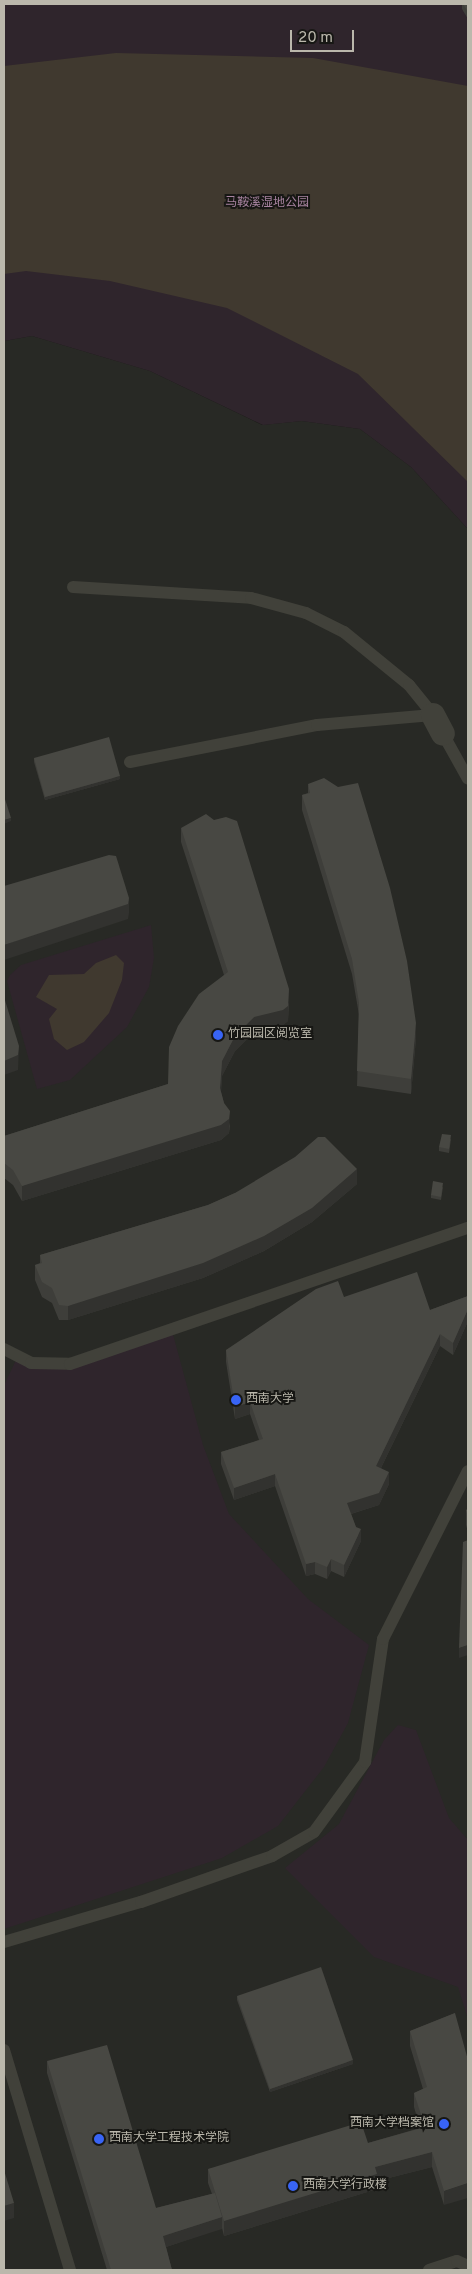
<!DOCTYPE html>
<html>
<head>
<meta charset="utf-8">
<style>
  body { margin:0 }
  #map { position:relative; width:472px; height:2274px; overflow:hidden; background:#1c1c19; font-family:Overpass,"Noto Sans SC",sans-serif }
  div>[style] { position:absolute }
  .built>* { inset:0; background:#282925 }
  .green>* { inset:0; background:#2f252c }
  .water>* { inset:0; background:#40392f }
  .service>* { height:12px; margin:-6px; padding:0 6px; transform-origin:6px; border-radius:6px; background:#41413a }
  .minor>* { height:24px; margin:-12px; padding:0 12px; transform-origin:12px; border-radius:12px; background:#41413a }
  .wall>* { inset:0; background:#3e3e3a }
  .shaded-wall>* { inset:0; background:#32322f }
  .building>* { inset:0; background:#484843 }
  .dots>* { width:14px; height:14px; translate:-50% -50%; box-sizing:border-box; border:2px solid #171714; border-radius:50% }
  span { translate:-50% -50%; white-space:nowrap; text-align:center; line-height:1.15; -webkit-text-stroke:4px #171714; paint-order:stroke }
  .park-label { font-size:12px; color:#a783a0 }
  .poi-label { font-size:12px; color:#bbb8ac }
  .left { translate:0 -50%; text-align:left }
  .right { translate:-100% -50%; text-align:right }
  .frame { position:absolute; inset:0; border:5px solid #bbb8ac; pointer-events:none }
  .scale { position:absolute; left:290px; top:30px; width:64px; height:22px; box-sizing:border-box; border:2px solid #bbb8ac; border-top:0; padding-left:6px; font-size:15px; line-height:18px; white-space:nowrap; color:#bbb8ac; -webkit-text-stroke:4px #171714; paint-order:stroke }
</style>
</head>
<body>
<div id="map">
  <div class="built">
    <div style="clip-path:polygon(32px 336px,150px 371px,262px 425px,302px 421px,360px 429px,411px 467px,468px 529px,468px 2270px,4px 2270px,4px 341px)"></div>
  </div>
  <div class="green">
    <div style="clip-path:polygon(4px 4px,468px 4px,468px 529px,411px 467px,360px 429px,302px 421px,263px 425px,150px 371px,32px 336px,4px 341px)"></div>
    <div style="clip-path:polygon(151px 925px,154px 958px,149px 987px,127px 1027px,70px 1080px,37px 1089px,7px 981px,10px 975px,21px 965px)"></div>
    <div style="clip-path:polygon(171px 1327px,203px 1445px,229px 1514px,308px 1599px,369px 1645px,348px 1723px,324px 1767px,278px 1826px,222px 1858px,4px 1929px,4px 1385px,18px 1356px,70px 1364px)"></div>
    <div style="clip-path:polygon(398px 1725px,416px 1730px,449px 1818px,468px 1840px,468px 2019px,458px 1987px,374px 1957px,285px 1868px,339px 1824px,384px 1740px)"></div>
  </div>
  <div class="water">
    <div style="clip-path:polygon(116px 53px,313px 58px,468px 86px,468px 482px,358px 374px,227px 308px,110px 281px,26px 271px,4px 274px,4px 66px)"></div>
    <div style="clip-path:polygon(116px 955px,124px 963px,122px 980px,109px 1013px,84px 1042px,67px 1050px,54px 1039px,49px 1019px,57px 1009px,36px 997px,49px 975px,84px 974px,96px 963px)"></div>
  </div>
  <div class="service">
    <div style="left:73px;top:587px;width:178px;rotate:3.5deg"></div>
    <div style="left:251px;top:598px;width:57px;rotate:15.3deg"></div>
    <div style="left:306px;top:613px;width:42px;rotate:26.6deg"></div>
    <div style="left:344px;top:632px;width:84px;rotate:39.2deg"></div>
    <div style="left:409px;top:685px;width:38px;rotate:51deg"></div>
    <div style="left:443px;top:734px;width:51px;rotate:60.9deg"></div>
    <div style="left:130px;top:762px;width:191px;rotate:-11.2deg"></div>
    <div style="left:317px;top:725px;width:116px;rotate:-4.9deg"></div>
    <div style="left:4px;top:1349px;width:30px;rotate:27deg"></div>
    <div style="left:31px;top:1363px;width:39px;rotate:1deg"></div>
    <div style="left:70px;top:1364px;width:421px;rotate:-18.9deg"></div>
    <div style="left:4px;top:1942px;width:143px;rotate:-16.3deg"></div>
    <div style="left:141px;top:1902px;width:139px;rotate:-19.3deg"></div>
    <div style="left:272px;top:1856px;width:48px;rotate:-29.7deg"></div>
    <div style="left:314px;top:1832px;width:87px;rotate:-53.9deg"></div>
    <div style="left:365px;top:1762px;width:124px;rotate:-81.7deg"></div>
    <div style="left:383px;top:1639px;width:188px;rotate:-63.2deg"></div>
    <div style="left:4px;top:2050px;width:230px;rotate:73.3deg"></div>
    <div style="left:429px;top:2270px;width:29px;rotate:-18deg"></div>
    <div style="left:457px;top:2261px;width:12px;rotate:24deg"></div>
  </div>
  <div class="minor">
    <div style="left:433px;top:715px;width:21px;rotate:62deg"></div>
  </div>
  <div class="wall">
    <div style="clip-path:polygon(462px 4px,468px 4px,468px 19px,462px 9px)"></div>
    <div style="clip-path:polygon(34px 758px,120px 779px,45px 800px,34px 762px)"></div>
    <div style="clip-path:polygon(308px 784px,416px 1038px,411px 1094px,357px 1086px,359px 1015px,352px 974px,302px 810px,302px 795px,308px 793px)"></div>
    <div style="clip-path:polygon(181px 828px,289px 1004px,288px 1021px,283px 1025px,254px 1032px,235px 1051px,222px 1076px,221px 1092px,230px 1126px,229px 1133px,221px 1140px,22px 1201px,13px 1185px,4px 1178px,4px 1136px,168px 1084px,224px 975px,181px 842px)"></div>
    <div style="clip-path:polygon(451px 1139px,449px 1153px,439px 1151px,439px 1147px)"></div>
    <div style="clip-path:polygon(357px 1184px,312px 1222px,264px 1251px,203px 1278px,68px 1320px,59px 1320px,52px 1303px,42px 1297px,35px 1280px,35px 1265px,40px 1263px,40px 1255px,208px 1205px,235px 1193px)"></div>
    <div style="clip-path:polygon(443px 1187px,441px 1200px,431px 1198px,431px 1195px)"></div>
    <div style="clip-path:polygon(468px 1296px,468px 1321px,453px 1355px,440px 1346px,381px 1468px,389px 1484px,379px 1505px,351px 1514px,361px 1541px,344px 1577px,331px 1571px,327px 1579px,315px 1574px,306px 1576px,275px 1486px,234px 1500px,221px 1464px,221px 1452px,259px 1440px,250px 1414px,235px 1419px,226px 1362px,226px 1350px,344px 1297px,430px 1310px)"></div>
    <div style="clip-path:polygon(468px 1509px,468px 1532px,466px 1525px,466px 1510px)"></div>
    <div style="clip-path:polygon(237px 1996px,353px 2064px,270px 2092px,237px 2000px)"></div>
    <div style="clip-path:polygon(455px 2013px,444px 2205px,432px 2167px,377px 2181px,377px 2189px,224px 2236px,222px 2228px,166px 2247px,172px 2270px,107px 2270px,47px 2073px,47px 2061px,156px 2208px,212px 2194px,208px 2183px,208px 2169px,368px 2143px,420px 2128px,414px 2107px,414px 2093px,423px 2089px,410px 2046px,410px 2031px)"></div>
  </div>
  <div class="shaded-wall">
    <div style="clip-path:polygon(120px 776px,120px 779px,45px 800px,45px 797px)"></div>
    <div style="clip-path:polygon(11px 818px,11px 821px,4px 824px,4px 820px)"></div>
    <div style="clip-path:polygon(129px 898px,129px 913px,128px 919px,4px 960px,4px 945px)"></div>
    <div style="clip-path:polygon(289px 989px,288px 1021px,283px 1025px,254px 1032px,235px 1051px,222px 1076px,220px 1103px,220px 1088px,222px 1061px,235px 1036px,254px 1017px)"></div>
    <div style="clip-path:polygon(416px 1023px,416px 1038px,411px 1094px,411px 1079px)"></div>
    <div style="clip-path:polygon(19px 1046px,18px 1070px,4px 1075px,4px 1061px)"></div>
    <div style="clip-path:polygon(230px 1111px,229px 1133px,221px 1140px,22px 1201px,22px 1186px)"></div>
    <div style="clip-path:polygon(357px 1169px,357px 1184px,312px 1222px,264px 1251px,203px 1278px,68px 1320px,68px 1306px)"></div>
    <div style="clip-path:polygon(468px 1309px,468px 1321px,453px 1355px,453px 1343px)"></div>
    <div style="clip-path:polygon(440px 1334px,440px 1346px,376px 1478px,376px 1466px)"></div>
    <div style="clip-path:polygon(250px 1402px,250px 1414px,235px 1419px,235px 1407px)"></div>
    <div style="clip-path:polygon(389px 1472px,389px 1484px,379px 1505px,347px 1515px,347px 1503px)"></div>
    <div style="clip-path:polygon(275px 1474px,275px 1486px,234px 1500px,234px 1488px)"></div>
    <div style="clip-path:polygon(361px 1529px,361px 1541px,344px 1577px,344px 1565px)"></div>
    <div style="clip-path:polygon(331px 1559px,331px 1571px,327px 1579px,327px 1567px)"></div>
    <div style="clip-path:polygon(315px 1562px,315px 1574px,306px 1576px,306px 1564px)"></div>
    <div style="clip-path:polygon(468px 1645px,468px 1655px,459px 1658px,459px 1648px)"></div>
    <div style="clip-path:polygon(353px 2060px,353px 2064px,270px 2092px,270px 2089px)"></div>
    <div style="clip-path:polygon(432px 2152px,432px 2167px,377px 2181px,377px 2189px,224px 2236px,224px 2221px,375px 2167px)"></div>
    <div style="clip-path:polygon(468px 2183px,468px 2198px,444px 2205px,444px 2191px)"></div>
    <div style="clip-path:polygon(14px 2203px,14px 2218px,4px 2221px,4px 2206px)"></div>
    <div style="clip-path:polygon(222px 2217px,222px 2229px,163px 2248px,163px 2236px)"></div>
  </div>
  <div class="building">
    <div style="clip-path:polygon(463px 4px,468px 4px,468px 12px)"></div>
    <div style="clip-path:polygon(109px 737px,120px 776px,45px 797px,34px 758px)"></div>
    <div style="clip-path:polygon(324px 778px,338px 787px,358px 783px,390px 888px,407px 961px,416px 1023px,411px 1079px,357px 1071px,359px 1003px,352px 959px,302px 795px,310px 793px,308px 784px)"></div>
    <div style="clip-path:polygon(4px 796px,11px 818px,4px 820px)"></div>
    <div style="clip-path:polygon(206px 814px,214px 820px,226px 817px,237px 821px,289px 989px,288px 1006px,283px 1010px,254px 1017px,235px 1036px,222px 1061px,220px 1088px,224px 1103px,230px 1111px,229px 1119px,221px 1125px,22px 1186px,13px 1170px,4px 1163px,4px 1136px,168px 1084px,169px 1047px,178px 1026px,199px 994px,228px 972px,181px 828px)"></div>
    <div style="clip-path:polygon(109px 855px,116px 856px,129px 898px,128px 904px,4px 945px,4px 886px)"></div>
    <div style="clip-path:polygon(4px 997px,19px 1046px,18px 1055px,4px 1061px)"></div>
    <div style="clip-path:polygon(442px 1134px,451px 1135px,449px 1149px,439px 1147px)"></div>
    <div style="clip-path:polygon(318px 1137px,325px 1137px,357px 1169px,312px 1208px,264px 1236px,203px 1263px,68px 1306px,59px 1305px,52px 1288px,42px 1282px,35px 1265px,42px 1263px,40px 1255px,208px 1205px,235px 1193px,295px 1157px)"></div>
    <div style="clip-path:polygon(433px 1181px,443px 1183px,441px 1197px,431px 1195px)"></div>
    <div style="clip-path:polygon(417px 1272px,430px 1310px,468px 1296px,468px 1309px,453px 1343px,440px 1334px,376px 1466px,389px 1472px,379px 1493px,347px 1503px,356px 1527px,361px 1529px,344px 1565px,331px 1559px,327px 1567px,315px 1562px,306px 1564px,275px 1474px,234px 1488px,221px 1452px,263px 1439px,250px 1402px,235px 1407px,226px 1350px,316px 1289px,338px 1281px,344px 1297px)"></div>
    <div style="clip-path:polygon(468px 1509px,468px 1517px,466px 1510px)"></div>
    <div style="clip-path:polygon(468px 1540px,468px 1645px,459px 1648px,463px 1542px)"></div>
    <div style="clip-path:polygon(321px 1967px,353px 2060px,270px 2089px,237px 1996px)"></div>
    <div style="clip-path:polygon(455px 2013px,468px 2060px,468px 2183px,444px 2191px,432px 2152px,375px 2167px,377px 2174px,224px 2221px,208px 2169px,361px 2122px,368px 2143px,425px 2127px,414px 2093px,427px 2087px,410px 2031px)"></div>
    <div style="clip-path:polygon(107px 2045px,156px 2208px,215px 2193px,222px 2217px,163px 2236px,172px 2270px,111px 2270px,47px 2061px)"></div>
    <div style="clip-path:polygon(4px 2170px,14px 2203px,4px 2206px)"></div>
  </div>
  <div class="dots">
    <div style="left:218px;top:1035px;background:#3864f5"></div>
    <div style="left:236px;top:1400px;background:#3864f5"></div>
    <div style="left:444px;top:2124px;background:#3864f5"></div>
    <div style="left:99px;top:2139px;background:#3864f5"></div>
    <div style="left:293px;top:2186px;background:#3864f5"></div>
  </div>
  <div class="park-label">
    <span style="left:267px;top:204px">马鞍溪湿地公园</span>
  </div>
  <div class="poi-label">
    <span class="left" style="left:228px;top:1035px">竹园园区阅览室</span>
    <span class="left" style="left:246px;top:1400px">西南大学</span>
    <span class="right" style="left:434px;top:2124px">西南大学档案馆</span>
    <span class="left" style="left:109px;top:2139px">西南大学工程技术学院</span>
    <span class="left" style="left:303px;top:2186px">西南大学行政楼</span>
  </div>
  <div class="frame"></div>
  <div class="scale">20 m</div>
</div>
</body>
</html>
